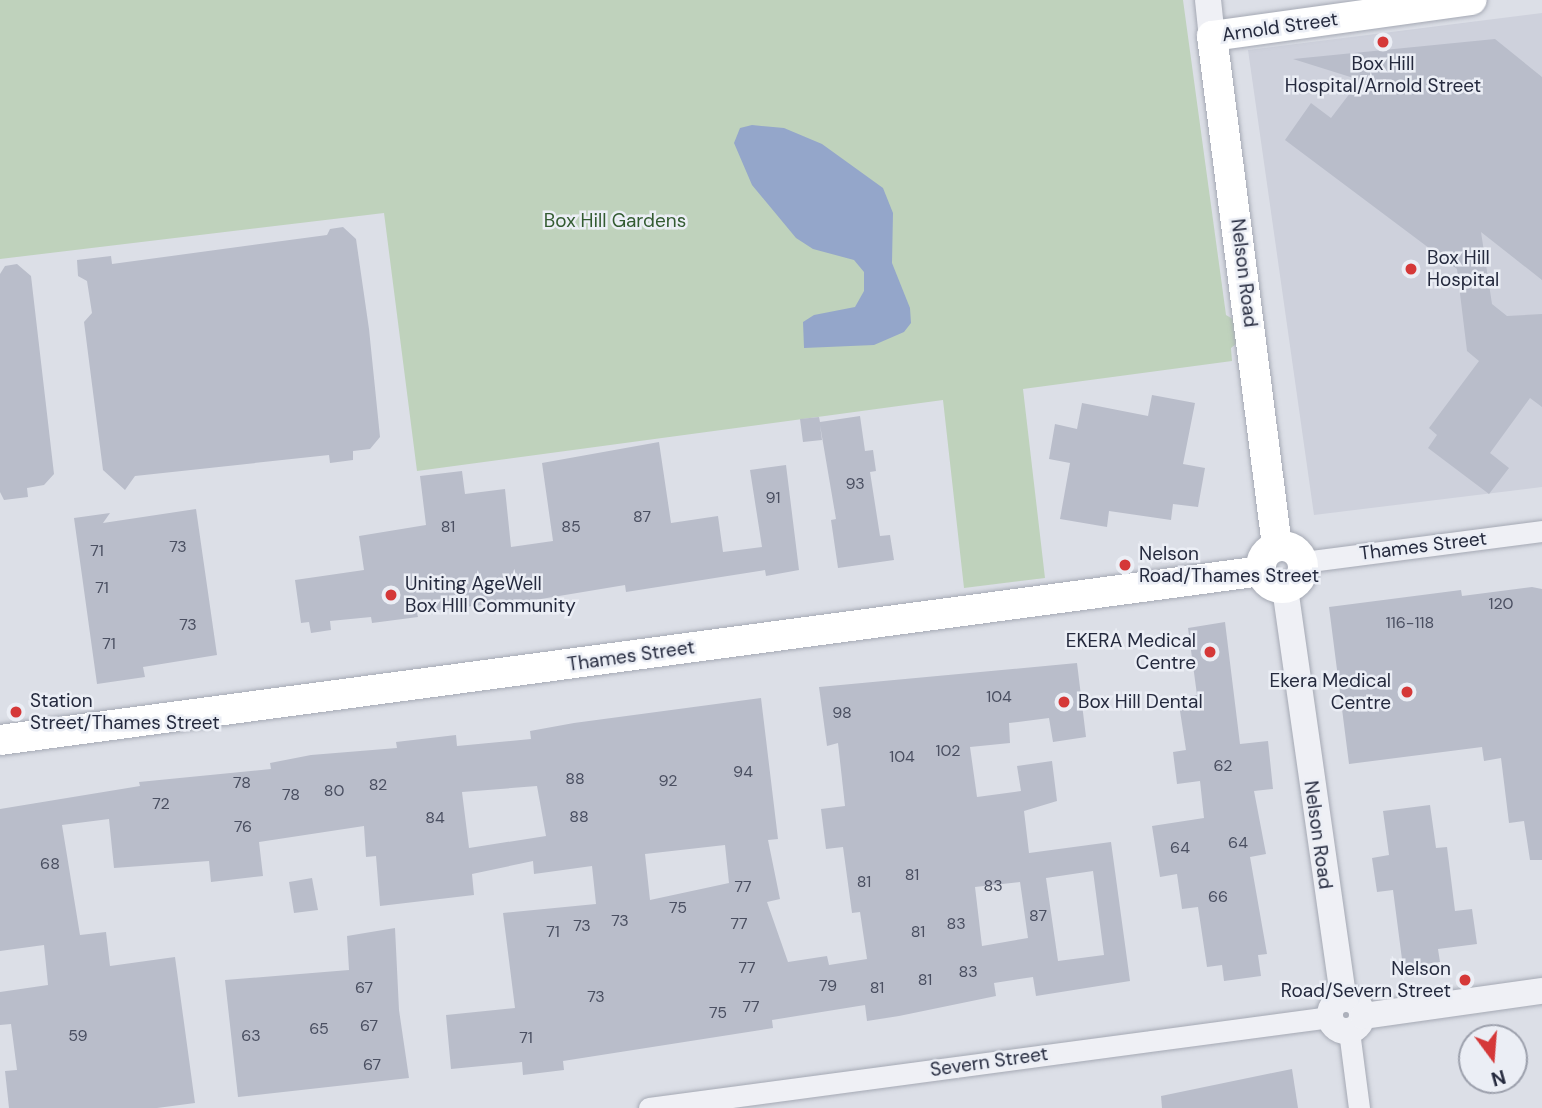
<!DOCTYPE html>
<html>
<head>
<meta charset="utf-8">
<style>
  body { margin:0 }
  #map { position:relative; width:1542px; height:1108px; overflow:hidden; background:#dcdfe7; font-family:"DM Sans",sans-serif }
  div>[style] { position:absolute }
  .built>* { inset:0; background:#ced1dc }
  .green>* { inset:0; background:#bfd2bc }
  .water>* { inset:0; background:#94a6ca }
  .building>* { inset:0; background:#b9bdca }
  .roads { filter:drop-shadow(0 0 2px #a5a9b4) drop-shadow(0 0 2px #a5a9b4) }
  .minor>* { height:21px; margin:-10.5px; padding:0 10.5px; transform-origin:10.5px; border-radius:10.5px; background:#eff0f5 }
  .tertiary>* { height:26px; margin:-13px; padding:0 13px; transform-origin:13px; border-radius:13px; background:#eff0f5 }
  .tertiary>.ring { margin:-13px; padding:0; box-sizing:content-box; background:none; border:26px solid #eff0f5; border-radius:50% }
  .secondary>* { height:30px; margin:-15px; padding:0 15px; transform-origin:15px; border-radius:15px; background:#fff }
  .secondary>.ring { margin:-15px; padding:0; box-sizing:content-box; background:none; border:30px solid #fff; border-radius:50% }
  .dots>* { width:19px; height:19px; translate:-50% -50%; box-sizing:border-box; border:4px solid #ebeef5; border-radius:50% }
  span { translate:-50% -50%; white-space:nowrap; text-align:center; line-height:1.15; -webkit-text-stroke:5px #ebeef5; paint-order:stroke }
  .number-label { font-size:16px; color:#4a4f61 }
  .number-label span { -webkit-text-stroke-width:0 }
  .street-label { font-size:19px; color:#252a3e }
  .poi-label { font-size:19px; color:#252a3e }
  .left { translate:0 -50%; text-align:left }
  .right { translate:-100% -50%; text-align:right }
  .park-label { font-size:19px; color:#335b31 }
  .north { position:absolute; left:1458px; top:1024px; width:70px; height:70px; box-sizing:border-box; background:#ebeef5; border:2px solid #9ca0ac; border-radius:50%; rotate:164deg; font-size:19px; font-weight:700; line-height:28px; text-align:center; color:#252a3e }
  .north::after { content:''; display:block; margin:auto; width:24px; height:32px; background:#d53838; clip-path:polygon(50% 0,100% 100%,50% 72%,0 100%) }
</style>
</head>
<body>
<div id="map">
  <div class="built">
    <div style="clip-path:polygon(1542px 13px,1542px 487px,1314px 515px,1248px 50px)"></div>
  </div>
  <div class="green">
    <div style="clip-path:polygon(0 0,1183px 0,1226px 315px,1238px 322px,1241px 340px,1231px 348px,1232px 361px,1023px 389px,1045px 578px,964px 588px,943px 400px,417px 471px,384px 213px,0 259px)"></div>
  </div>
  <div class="water">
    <div style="clip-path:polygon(752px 125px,784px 128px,822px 144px,883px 188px,893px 213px,892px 263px,910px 308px,911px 323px,904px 332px,874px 345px,804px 348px,803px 322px,814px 315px,855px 307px,864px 291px,864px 272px,854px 260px,813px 249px,796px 238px,752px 185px,734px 143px,740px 128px)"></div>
  </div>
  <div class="building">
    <div style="clip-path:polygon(1495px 39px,1542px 77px,1542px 280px,1481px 232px,1492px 304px,1507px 316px,1542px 314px,1542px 407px,1530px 398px,1490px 453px,1509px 468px,1489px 494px,1428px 448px,1437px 435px,1429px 428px,1479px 361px,1467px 351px,1457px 269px,1285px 140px,1311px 103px,1331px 118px,1360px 80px,1293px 59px)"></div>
    <div style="clip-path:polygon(343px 227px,356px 239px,369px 329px,380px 437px,370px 449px,353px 451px,353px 460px,330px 463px,329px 455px,135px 476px,125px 490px,103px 470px,84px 322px,92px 313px,87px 281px,78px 276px,77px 260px,111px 256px,112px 264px,327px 235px,330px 229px)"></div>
    <div style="clip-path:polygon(17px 264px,31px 276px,54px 474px,44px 485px,27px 488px,28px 497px,4px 500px,0 492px,0 274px,5px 266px)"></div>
    <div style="clip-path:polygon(1152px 395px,1195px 403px,1183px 464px,1205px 468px,1198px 507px,1173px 504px,1171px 520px,1109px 511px,1107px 527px,1060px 519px,1070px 463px,1049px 459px,1055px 424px,1077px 429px,1082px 403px,1148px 416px)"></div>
    <div style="clip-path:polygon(860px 416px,865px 451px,873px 450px,876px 471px,870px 472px,880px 536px,890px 535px,894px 560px,838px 568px,831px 520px,836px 519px,820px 425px,822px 440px,803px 442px,800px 419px,819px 417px,820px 422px)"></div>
    <div style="clip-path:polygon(659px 442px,671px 523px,718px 516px,723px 552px,762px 547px,750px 470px,786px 465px,799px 570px,766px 576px,765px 570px,626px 592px,625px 585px,505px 605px,505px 602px,417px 613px,418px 617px,372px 623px,371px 617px,330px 621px,331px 630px,311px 633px,309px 622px,301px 623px,295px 580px,364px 570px,359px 536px,426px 525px,420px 476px,462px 471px,465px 494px,505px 489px,511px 547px,553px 541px,542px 463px)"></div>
    <div style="clip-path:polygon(196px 509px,217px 655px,143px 667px,145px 677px,97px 684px,74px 518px,110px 513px,103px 523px)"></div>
    <div style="clip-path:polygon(1532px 587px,1542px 589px,1542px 860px,1530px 860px,1524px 821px,1509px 823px,1501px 758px,1484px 761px,1482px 747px,1349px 764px,1329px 607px,1461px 590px,1462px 596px)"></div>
    <div style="clip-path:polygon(1225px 622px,1240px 744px,1268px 741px,1273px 789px,1254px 791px,1266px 854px,1250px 857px,1267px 954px,1258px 955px,1261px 976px,1224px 981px,1222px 965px,1207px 967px,1198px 907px,1182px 909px,1177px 874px,1160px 877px,1152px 826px,1204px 818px,1200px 781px,1177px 784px,1173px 752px,1186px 750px,1178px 698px,1197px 695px,1188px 628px)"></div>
    <div style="clip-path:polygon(evenodd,1077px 663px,1086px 737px,1053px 742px,1049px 718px,1009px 723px,1010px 743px,970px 747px,977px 797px,1021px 791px,1017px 766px,1052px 761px,1057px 801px,1024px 811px,1029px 853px,1111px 842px,1130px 981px,1036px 996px,1033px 977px,994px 983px,996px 996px,899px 1016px,867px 1021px,865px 1005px,772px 1020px,773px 1028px,563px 1061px,564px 1070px,523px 1075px,522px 1062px,451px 1069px,446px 1015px,515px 1008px,503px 913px,596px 904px,592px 866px,534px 874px,533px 861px,472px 874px,474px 895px,380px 906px,376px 856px,366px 857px,364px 826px,259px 842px,263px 876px,211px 882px,209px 861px,114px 868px,109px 819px,62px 825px,80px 935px,106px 932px,110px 966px,175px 957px,195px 1103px,157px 1108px,9px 1108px,5px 1071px,17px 1070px,11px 1024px,0 1025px,0 992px,48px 985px,44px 945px,0 951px,0 809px,140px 786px,139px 782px,271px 769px,270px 763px,311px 755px,397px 748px,396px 742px,456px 735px,457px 746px,531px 739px,530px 731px,574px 723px,761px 698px,778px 839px,768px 840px,780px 899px,767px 902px,788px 962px,827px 956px,829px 965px,867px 959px,860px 912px,852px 913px,843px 847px,826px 849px,821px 809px,845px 806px,838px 743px,827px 746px,819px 687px,1077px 663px,537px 786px,546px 836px,469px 848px,462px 792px,537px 786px,1077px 663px,725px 845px,729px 883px,650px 900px,645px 854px,725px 845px,1077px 663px,1093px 871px,1104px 955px,1058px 961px,1046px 878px,1093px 871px,1077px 663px,1020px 882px,1028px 938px,982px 946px,975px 887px,1020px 882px)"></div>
    <div style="clip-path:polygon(1430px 805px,1436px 848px,1447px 847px,1455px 911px,1472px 909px,1477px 944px,1438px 949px,1440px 962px,1403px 967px,1393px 890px,1377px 892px,1372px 858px,1389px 855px,1383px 811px)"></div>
    <div style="clip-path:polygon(312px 878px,318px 910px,294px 913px,289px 882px)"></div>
    <div style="clip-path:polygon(395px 928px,399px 1010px,409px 1078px,238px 1097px,225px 980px,349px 970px,347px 936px)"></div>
    <div style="clip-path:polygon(1292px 1069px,1298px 1108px,1162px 1108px,1161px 1096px)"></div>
  </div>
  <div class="roads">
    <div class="minor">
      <div style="left:1303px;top:562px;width:241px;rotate:-7.4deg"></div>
      <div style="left:1349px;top:1031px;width:78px;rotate:82.6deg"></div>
      <div style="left:649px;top:1108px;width:687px;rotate:-7.61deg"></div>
    </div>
    <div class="tertiary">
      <div style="left:1208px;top:0;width:36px;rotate:84deg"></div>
      <div style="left:1285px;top:588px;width:414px;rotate:81.9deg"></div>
      <div class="ring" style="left:1330px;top:999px;width:6px;height:6px"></div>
      <div style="left:1363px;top:1016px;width:181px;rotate:-8deg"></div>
    </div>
    <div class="secondary">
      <div class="ring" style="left:1261px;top:546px;width:12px;height:12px"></div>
      <div style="left:1277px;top:546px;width:514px;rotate:-97.26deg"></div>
      <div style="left:1212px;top:36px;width:262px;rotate:-7.9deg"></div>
      <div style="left:0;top:740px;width:1272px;rotate:-7.63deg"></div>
    </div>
  </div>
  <div class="dots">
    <div style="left:1383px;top:42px;background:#d53838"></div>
    <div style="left:1411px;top:269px;background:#d53838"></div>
    <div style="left:1125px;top:565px;background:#d53838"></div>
    <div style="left:391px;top:595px;background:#d53838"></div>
    <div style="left:1210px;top:652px;background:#d53838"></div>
    <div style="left:1407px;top:692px;background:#d53838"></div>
    <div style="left:1064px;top:702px;background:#d53838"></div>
    <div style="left:16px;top:712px;background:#d53838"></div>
    <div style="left:1465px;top:980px;background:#d53838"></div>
  </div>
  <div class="number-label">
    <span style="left:855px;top:484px">93</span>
    <span style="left:773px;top:498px">91</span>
    <span style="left:642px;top:517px">87</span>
    <span style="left:448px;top:527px">81</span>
    <span style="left:571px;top:527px">85</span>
    <span style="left:178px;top:547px">73</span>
    <span style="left:97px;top:551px">71</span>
    <span style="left:102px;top:588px">71</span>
    <span style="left:1501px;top:604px">120</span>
    <span style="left:1410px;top:623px">116-118</span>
    <span style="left:188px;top:625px">73</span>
    <span style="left:109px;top:644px">71</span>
    <span style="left:999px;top:697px">104</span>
    <span style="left:842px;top:713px">98</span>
    <span style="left:948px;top:751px">102</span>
    <span style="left:902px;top:757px">104</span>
    <span style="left:1223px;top:766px">62</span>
    <span style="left:743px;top:772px">94</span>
    <span style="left:575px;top:779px">88</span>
    <span style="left:668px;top:781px">92</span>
    <span style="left:242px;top:783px">78</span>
    <span style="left:378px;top:785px">82</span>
    <span style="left:334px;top:791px">80</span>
    <span style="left:291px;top:795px">78</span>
    <span style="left:161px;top:804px">72</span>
    <span style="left:579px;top:817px">88</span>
    <span style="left:435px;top:818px">84</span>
    <span style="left:243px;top:827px">76</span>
    <span style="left:1238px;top:843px">64</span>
    <span style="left:1180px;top:848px">64</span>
    <span style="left:50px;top:864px">68</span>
    <span style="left:912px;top:875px">81</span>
    <span style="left:864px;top:882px">81</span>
    <span style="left:993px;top:886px">83</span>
    <span style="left:743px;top:887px">77</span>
    <span style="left:1218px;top:897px">66</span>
    <span style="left:678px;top:908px">75</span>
    <span style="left:1038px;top:916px">87</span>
    <span style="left:620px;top:921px">73</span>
    <span style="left:739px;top:924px">77</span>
    <span style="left:956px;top:924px">83</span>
    <span style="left:582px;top:926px">73</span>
    <span style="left:553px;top:932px">71</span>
    <span style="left:918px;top:932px">81</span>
    <span style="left:747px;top:968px">77</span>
    <span style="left:968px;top:972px">83</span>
    <span style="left:925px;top:980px">81</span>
    <span style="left:828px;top:986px">79</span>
    <span style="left:364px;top:988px">67</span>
    <span style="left:877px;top:988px">81</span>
    <span style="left:596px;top:997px">73</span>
    <span style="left:751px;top:1007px">77</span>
    <span style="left:718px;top:1013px">75</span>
    <span style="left:369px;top:1026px">67</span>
    <span style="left:319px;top:1029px">65</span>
    <span style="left:78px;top:1036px">59</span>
    <span style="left:251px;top:1036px">63</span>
    <span style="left:526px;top:1038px">71</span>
    <span style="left:372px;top:1065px">67</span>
  </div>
  <div class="street-label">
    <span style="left:1280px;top:27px;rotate:-8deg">Arnold Street</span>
    <span style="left:1244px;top:273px;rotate:83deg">Nelson Road</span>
    <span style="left:1423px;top:546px;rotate:-7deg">Thames Street</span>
    <span style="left:631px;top:656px;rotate:-8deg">Thames Street</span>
    <span style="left:1318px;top:835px;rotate:82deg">Nelson Road</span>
    <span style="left:989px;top:1062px;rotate:-8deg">Severn Street</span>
  </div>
  <div class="poi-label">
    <span style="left:1383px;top:75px">Box Hill<br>Hospital/Arnold Street</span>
    <span class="left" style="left:1427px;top:269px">Box Hill<br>Hospital</span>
    <span class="left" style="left:1139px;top:565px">Nelson<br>Road/Thames Street</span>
    <span class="left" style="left:405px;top:595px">Uniting AgeWell<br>Box HIll Community</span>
    <span class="right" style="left:1196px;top:652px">EKERA Medical<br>Centre</span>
    <span class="right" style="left:1391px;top:692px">Ekera Medical<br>Centre</span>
    <span class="left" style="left:30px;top:712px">Station<br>Street/Thames Street</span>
    <span class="left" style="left:1078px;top:702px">Box Hill Dental</span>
    <span class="right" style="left:1451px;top:980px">Nelson<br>Road/Severn Street</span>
  </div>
  <div class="park-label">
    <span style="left:615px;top:221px">Box Hill Gardens</span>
  </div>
  <div class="north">N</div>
</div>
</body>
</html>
